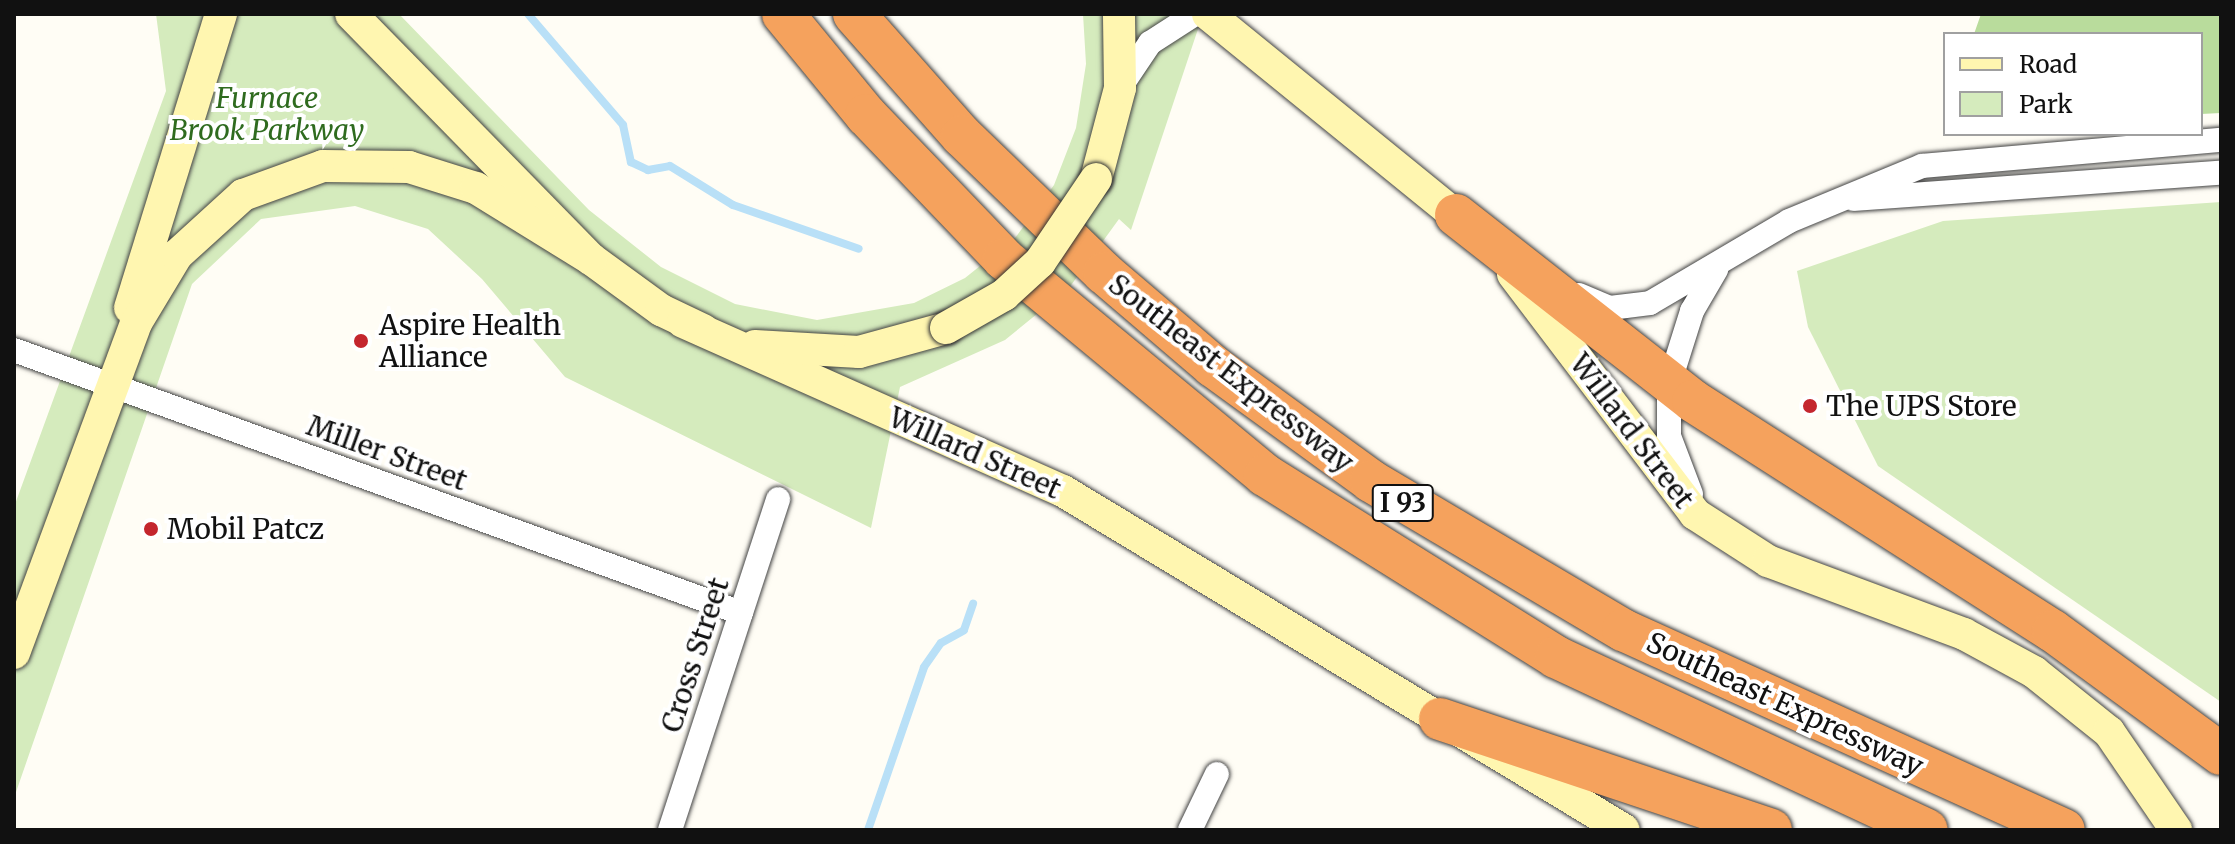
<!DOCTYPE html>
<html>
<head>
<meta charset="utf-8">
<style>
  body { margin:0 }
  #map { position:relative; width:2235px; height:844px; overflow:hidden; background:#fffdf5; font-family:Merriweather,serif }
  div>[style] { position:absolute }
  .green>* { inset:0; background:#d5ebbd }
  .forest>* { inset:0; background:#b9dc9c }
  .stream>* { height:8px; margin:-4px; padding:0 4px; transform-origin:4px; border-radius:4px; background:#b9e0f7 }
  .roads { filter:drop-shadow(0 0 2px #444) drop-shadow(0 0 2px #444) }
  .minor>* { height:24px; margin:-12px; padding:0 12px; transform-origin:12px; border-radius:12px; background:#fff }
  .secondary>* { height:32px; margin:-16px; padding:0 16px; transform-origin:16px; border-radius:16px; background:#fff6b0 }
  .motorway>* { height:42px; margin:-21px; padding:0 21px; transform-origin:21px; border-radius:21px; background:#f5a25d }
  .bridges { filter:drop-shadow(0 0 2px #333) drop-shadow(0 0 2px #333) }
  .secondary-bridge>* { height:32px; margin:-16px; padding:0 16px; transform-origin:16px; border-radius:16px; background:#fff6b0 }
  .dots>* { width:22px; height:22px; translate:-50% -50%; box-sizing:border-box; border:4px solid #fff; border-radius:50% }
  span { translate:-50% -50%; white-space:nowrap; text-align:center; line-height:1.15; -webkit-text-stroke:8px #fff; paint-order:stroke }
  .shield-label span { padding:2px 6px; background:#fff; border:2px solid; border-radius:6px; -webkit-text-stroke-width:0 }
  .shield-label { font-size:26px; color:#111; font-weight:700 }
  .park-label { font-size:28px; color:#2f6b1f; font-style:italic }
  .poi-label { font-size:28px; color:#111 }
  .left { translate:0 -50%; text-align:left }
  .street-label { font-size:28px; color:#111 }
  .frame { position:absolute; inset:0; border:16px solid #111; pointer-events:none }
  .legend { position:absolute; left:1943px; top:32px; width:260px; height:104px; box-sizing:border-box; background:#fff; border:2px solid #a0a0a0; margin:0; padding:10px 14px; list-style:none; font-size:24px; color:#111 }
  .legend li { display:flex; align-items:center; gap:16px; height:40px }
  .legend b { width:40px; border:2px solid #a0a0a0 }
</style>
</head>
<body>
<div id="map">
  <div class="green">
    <div style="clip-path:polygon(156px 14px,399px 14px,589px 210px,661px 267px,735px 304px,817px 320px,914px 303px,965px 278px,1015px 238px,1054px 185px,1076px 128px,1086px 64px,1083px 14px,1203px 14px,1131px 230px,1119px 219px,1069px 288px,1005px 340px,900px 387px,871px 528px,565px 377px,482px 279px,428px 229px,355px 206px,261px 219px,192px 284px,15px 795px,14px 507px,166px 91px)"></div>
    <div style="clip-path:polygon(2221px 202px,2221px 702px,1878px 466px,1808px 327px,1797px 271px,1943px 221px)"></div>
  </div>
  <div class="forest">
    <div style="clip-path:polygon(1981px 14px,2221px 14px,2221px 113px,2201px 114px,2201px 34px,1974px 34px)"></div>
  </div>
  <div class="stream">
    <div style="left:528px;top:14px;width:146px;rotate:49.4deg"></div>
    <div style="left:623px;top:125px;width:38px;rotate:78deg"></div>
    <div style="left:631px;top:162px;width:19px;rotate:25deg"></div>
    <div style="left:648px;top:170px;width:22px;rotate:-10deg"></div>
    <div style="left:670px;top:166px;width:74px;rotate:31.8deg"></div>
    <div style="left:733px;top:205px;width:133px;rotate:19.2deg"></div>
    <div style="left:868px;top:830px;width:172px;rotate:-71deg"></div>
    <div style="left:924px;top:667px;width:29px;rotate:-55deg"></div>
    <div style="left:941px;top:643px;width:26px;rotate:-29deg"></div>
    <div style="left:964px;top:630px;width:28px;rotate:-71deg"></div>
  </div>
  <div class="roads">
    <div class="minor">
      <div style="left:1121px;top:86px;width:52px;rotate:-56deg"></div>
      <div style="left:1150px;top:43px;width:54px;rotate:-32.8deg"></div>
      <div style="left:1854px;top:199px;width:368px;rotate:-4.1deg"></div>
      <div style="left:1579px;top:295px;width:34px;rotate:23deg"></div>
      <div style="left:1610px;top:308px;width:40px;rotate:-7.1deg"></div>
      <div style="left:1650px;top:303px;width:161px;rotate:-30.5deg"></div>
      <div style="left:1789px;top:221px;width:144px;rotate:-22.5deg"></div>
      <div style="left:1922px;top:166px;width:300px;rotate:-5deg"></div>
      <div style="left:14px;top:350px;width:773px;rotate:19.89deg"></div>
      <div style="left:1691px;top:494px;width:62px;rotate:-110.8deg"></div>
      <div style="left:1669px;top:436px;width:52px;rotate:-90deg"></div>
      <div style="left:1669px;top:384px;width:77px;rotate:-72.5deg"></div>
      <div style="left:1692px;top:311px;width:48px;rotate:-59.7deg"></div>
      <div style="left:670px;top:830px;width:348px;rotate:-71.9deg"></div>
      <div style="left:1190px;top:830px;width:62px;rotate:-64.3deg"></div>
    </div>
    <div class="secondary">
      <div style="left:351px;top:14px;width:343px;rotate:45.6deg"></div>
      <div style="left:591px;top:259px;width:87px;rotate:36.1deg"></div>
      <div style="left:661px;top:310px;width:47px;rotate:25.5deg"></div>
      <div style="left:1208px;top:14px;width:339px;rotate:39.1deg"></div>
      <div style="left:1096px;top:179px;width:94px;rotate:-75.2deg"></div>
      <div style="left:1120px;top:88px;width:74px;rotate:-90.8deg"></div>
      <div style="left:1513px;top:274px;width:301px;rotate:52.8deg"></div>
      <div style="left:1695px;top:514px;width:87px;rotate:32.8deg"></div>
      <div style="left:1768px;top:561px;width:209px;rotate:20.4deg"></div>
      <div style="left:1964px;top:634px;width:80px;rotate:28.5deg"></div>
      <div style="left:2034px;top:672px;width:96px;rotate:38.7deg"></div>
      <div style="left:2109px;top:732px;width:119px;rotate:55.6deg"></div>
      <div style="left:130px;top:308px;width:308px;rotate:-72.8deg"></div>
      <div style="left:683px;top:322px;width:416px;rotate:24deg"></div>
      <div style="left:1063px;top:491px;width:655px;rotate:31.14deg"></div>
      <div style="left:755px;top:346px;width:104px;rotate:3.3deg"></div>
      <div style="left:859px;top:352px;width:90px;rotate:-15.4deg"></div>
      <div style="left:14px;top:653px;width:352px;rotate:-69.7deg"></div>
      <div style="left:136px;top:323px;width:79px;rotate:-58.9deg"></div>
      <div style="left:177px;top:255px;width:89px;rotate:-42.3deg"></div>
      <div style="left:243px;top:195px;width:85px;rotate:-19.9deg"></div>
      <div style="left:323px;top:166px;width:86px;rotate:0.7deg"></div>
      <div style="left:409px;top:167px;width:70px;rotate:17.4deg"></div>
      <div style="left:476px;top:188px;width:135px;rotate:31.7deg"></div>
    </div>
    <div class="motorway">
      <div style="left:783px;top:14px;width:131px;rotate:50.6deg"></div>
      <div style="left:866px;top:115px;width:199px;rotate:46.2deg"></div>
      <div style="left:1004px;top:259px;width:339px;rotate:39.6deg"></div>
      <div style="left:1265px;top:475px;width:343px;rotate:32deg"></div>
      <div style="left:1556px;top:657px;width:409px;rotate:25deg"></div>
      <div style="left:854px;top:14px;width:163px;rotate:48.5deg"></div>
      <div style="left:962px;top:136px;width:197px;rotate:44deg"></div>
      <div style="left:1104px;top:273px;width:143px;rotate:40.5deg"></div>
      <div style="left:1213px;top:366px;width:195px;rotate:36deg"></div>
      <div style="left:1371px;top:481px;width:293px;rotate:30.6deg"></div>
      <div style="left:1623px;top:630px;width:484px;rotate:24.4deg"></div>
      <div style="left:1456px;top:215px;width:301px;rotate:38.1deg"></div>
      <div style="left:1693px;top:401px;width:427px;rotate:32.6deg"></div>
      <div style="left:2053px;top:631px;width:208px;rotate:36.2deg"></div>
      <div style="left:1440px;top:719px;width:349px;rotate:18.5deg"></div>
    </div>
  </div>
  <div class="bridges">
    <div class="secondary-bridge">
      <div style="left:946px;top:328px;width:67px;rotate:-29.6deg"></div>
      <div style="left:1004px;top:295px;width:49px;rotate:-42.5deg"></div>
      <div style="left:1040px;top:262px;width:100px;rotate:-56deg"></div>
    </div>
  </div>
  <div class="dots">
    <div style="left:361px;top:341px;background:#c4262e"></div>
    <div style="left:1810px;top:406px;background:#c4262e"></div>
    <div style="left:151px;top:529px;background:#c4262e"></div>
  </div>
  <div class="shield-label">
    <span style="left:1403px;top:503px">I 93</span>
  </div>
  <div class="park-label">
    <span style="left:267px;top:114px">Furnace<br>Brook Parkway</span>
  </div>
  <div class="poi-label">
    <span class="left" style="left:379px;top:341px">Aspire Health<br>Alliance</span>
    <span class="left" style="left:1826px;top:406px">The UPS Store</span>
    <span class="left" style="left:167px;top:529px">Mobil Patcz</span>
  </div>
  <div class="street-label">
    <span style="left:1231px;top:373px;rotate:38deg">Southeast Expressway</span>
    <span style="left:1632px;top:431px;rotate:53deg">Willard Street</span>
    <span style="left:387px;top:453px;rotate:20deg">Miller Street</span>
    <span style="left:975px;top:453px;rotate:24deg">Willard Street</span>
    <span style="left:695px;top:655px;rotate:-72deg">Cross Street</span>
    <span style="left:1785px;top:704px;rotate:25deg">Southeast Expressway</span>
  </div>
  <div class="frame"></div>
  <ul class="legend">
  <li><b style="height:10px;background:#fff6b0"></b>Road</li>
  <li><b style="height:22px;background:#d5ebbd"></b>Park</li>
  </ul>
</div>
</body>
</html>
